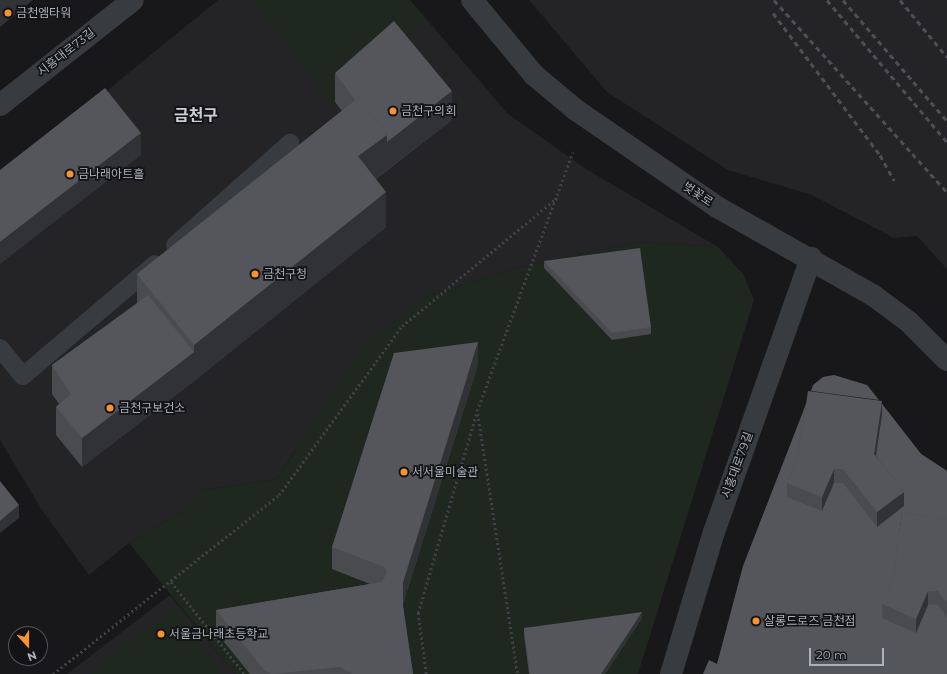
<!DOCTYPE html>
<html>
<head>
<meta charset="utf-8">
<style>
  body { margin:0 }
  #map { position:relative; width:947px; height:674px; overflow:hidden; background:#18181a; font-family:Montserrat,"Noto Sans KR",sans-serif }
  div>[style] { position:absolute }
  .built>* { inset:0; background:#242427 }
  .green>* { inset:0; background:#1f281f }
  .path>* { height:2.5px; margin-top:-1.25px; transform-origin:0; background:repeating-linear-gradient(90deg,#3e4246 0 2px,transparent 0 5px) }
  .pedestrian>* { height:18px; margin:-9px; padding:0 9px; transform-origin:9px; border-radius:9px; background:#383b3f }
  .minor>* { height:22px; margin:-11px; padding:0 11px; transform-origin:11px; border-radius:11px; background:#383b3f }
  .tertiary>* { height:22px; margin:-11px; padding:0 11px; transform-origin:11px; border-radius:11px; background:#383b3f }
  .rail>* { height:3px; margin-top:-1.5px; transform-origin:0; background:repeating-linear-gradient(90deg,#4b4f54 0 5px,transparent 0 9px) }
  .wall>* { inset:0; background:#494b4f }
  .shaded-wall>* { inset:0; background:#313235 }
  .building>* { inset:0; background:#54565b }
  .dots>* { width:11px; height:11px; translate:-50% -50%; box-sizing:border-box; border:2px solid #131315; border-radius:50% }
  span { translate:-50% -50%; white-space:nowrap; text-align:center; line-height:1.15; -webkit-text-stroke:3.5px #131315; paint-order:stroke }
  .poi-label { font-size:12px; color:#a9b1ba }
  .left { translate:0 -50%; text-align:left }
  .street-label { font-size:12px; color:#a9b1ba }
  .district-label { font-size:16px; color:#cbd0d6; font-weight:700 }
  .north { position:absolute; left:8px; top:626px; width:40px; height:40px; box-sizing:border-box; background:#131315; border:1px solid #4f5257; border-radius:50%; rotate:159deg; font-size:11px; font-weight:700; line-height:16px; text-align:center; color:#a9b1ba }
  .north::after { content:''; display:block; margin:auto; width:14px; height:18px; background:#f99331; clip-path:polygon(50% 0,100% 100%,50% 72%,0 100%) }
  .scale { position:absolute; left:809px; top:648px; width:75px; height:18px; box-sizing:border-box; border:2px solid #a9b1ba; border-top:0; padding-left:5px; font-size:12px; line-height:14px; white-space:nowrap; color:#a9b1ba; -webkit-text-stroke:3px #131315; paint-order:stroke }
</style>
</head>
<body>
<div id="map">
  <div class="built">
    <div style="clip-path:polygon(218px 0,410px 0,508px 114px,586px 169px,718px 247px,638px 242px,511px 269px,425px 297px,294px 452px,277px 479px,203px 490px,181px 512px,129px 543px,89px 575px,42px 510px,0 440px,0 178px)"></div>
    <div style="clip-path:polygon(529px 0,947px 0,947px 269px,917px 236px,894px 238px,812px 195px,728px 170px,607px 92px)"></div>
    <div style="clip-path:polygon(170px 595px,235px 674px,67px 674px)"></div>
  </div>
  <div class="green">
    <div style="clip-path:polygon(252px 0,410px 0,427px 20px,332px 104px)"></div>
    <div style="clip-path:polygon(638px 242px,718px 247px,743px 274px,754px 300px,638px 674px,235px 674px,129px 543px,181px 512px,203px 490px,277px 479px,364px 345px,425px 297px,511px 269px)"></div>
    <div style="clip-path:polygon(173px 609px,223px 674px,89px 674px)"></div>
  </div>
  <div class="path">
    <div style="left:478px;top:414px;width:263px;rotate:81.3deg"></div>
    <div style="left:171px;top:582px;width:118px;rotate:51.2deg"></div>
    <div style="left:53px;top:674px;width:288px;rotate:-38.4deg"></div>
    <div style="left:279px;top:495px;width:209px;rotate:-54deg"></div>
    <div style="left:402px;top:326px;width:201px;rotate:-39.6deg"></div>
    <div style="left:426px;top:674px;width:62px;rotate:-97.5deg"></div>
    <div style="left:418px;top:613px;width:210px;rotate:-73.7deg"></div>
    <div style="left:477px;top:411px;width:276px;rotate:-69.7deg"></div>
  </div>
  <div class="pedestrian">
    <div style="left:175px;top:245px;width:154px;rotate:-41.6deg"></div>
    <div style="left:0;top:348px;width:36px;rotate:51deg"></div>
    <div style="left:23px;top:376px;width:173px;rotate:-40.3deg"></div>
  </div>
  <div class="minor">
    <div style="left:671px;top:674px;width:148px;rotate:-73.2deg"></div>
    <div style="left:714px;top:532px;width:291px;rotate:-70.5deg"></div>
  </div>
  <div class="tertiary">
    <div style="left:472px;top:0;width:97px;rotate:50.4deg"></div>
    <div style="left:534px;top:75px;width:55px;rotate:39.8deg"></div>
    <div style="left:576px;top:110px;width:171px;rotate:34.5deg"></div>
    <div style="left:717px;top:207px;width:180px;rotate:29.5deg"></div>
    <div style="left:874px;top:296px;width:44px;rotate:36.6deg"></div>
    <div style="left:909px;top:322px;width:54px;rotate:45deg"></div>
    <div style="left:0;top:105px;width:169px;rotate:-38.3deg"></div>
  </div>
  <div class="rail">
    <div style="left:774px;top:0;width:258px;rotate:48deg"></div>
    <div style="left:827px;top:0;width:186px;rotate:49.8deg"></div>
    <div style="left:843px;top:0;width:160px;rotate:49.3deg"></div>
    <div style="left:900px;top:0;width:74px;rotate:50.5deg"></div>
    <div style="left:773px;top:13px;width:178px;rotate:53deg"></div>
    <div style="left:880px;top:155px;width:29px;rotate:61deg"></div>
  </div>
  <div class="wall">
    <div style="clip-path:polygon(335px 73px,452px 120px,376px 179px,386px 227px,194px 381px,82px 467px,56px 435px,56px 407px,59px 404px,52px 394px,52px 365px,137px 304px,137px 274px,342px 111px,335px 102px)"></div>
    <div style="clip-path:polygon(544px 261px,651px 327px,651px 334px,612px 340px,544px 268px)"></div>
    <div style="clip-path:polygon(478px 364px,403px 604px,403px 608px,413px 674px,250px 674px,216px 632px,216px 610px,370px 584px,332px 569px,332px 547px)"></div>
    <div style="clip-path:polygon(806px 404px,882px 404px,921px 454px,947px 471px,947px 674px,717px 664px)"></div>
    <div style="clip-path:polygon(642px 618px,605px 674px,529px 674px,524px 635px,524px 628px)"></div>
  </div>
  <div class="shaded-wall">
    <div style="clip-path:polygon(0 0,33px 0,0 27px)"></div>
    <div style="clip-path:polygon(452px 91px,452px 120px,387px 170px,387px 142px)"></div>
    <div style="clip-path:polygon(141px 133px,141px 155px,0 264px,0 242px)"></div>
    <div style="clip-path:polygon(387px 135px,387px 170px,358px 192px,358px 156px)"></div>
    <div style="clip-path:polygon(386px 192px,386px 227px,194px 381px,82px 467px,82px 438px,194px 352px,194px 345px)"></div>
    <div style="clip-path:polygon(478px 342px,478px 364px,403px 604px,403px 627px,403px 582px)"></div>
    <div style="clip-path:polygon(882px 401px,882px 437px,877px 471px,874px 454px)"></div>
    <div style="clip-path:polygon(834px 469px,834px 505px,822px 533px,822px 497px)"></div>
    <div style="clip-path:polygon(904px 492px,904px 527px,877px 549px,877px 512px)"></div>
    <div style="clip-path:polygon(19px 505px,19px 518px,0 533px,0 521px)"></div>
    <div style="clip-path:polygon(928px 591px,928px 627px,916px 655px,916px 619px)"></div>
    <div style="clip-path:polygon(642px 612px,642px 618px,605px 674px,601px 674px)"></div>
  </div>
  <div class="building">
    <div style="clip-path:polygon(394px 21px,452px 91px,387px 142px,387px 135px,359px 97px,355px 100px,335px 73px)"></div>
    <div style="clip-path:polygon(105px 88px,141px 133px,0 242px,0 170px)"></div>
    <div style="clip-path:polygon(359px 97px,387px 135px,358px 156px,386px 192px,194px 345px,137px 274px)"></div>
    <div style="clip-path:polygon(640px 248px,651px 327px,612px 333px,544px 261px)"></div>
    <div style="clip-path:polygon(148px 295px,194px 352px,82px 438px,56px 407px,71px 394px,52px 365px)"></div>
    <div style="clip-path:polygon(478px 342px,403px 582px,403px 605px,413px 674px,352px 674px,351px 673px,340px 667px,272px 674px,265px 671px,216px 610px,382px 582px,387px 572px,384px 567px,332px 547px,394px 353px)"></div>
    <div style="clip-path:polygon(834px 375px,867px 385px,879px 400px,811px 391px,813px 385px,823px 377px)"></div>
    <div style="clip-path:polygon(808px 391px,882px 401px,874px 454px,904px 492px,877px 512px,843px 469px,834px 469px,822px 497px,787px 483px,798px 456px)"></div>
    <div style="clip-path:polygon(806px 404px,798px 456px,787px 483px,787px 497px,822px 511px,834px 483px,843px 483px,877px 527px,904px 506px,904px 492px,876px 456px,882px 415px,882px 404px,921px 454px,947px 471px,947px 519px,902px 513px,893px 578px,882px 604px,882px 618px,916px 633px,928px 605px,938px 605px,947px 617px,947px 673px,946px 674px,703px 674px,709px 660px,717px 664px,743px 566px)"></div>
    <div style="clip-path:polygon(0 481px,19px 505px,0 521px)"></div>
    <div style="clip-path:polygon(902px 513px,947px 519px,947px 603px,938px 591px,928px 591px,916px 619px,882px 604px,893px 578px)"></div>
    <div style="clip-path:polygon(642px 612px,601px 674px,530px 674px,524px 628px)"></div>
  </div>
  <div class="dots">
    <div style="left:8px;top:13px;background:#f99331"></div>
    <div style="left:393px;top:111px;background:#f99331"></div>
    <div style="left:70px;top:174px;background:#f99331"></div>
    <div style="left:255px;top:274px;background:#f99331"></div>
    <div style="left:110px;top:408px;background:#f99331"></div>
    <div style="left:404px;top:472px;background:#f99331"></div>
    <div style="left:756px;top:621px;background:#f99331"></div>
    <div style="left:161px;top:634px;background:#f99331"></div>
  </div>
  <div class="poi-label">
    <span class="left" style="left:16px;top:13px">금천엠타워</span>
    <span class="left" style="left:401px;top:111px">금천구의회</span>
    <span class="left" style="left:78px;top:174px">금나래아트홀</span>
    <span class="left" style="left:263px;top:274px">금천구청</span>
    <span class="left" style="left:119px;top:408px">금천구보건소</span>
    <span class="left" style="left:412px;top:472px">서서울미술관</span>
    <span class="left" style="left:764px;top:621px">살롱드로즈 금천점</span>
    <span class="left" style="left:169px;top:634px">서울금나래초등학교</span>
  </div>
  <div class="street-label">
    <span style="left:66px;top:52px;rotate:-38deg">시흥대로73길</span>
    <span style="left:698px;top:194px;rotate:34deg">벚꽃로</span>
    <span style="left:737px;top:465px;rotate:-70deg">시흥대로79길</span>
  </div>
  <div class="district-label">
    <span style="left:196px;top:116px">금천구</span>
  </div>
  <div class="north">N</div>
  <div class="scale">20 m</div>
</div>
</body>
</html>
